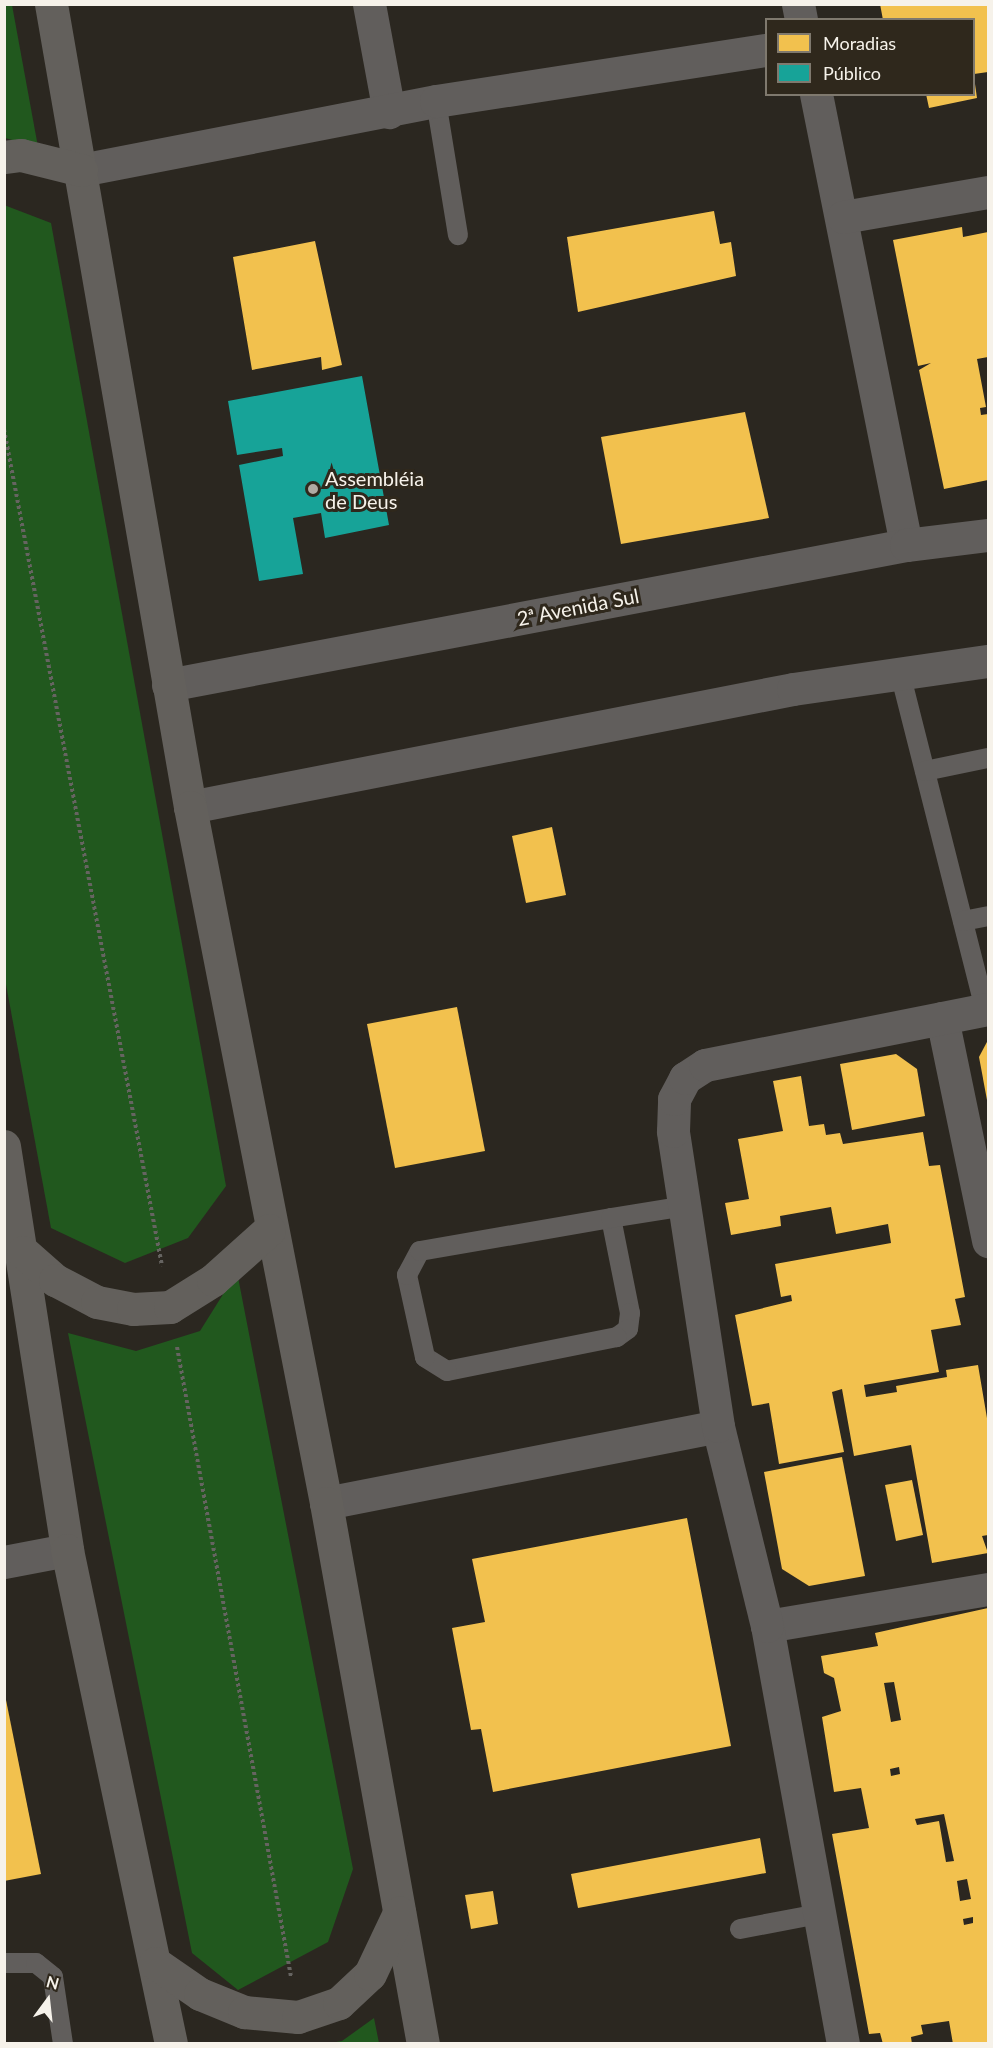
<!DOCTYPE html>
<html>
<head>
<meta charset="utf-8">
<style>
  body { margin:0 }
  #map { position:relative; width:993px; height:2048px; overflow:hidden; background:#2b2720; font-family:Lato,sans-serif }
  div>[style] { position:absolute }
  .green>* { inset:0; background:#21581e }
  .homes>* { inset:0; background:#f2c14e }
  .public>* { inset:0; background:#17a398 }
  .path>* { height:4px; margin-top:-2px; transform-origin:0; background:repeating-linear-gradient(90deg,#666461 0 3px,transparent 0 6px) }
  .service>* { height:20px; margin:-10px; padding:0 10px; transform-origin:10px; border-radius:10px; background:#615e5c }
  .minor>* { height:33px; margin:-16.5px; padding:0 16.5px; transform-origin:16.5px; border-radius:16.5px; background:#615e5c }
  .tertiary>* { height:33px; margin:-16.5px; padding:0 16.5px; transform-origin:16.5px; border-radius:16.5px; background:#615e5c }
  .secondary>* { height:33px; margin:-16.5px; padding:0 16.5px; transform-origin:16.5px; border-radius:16.5px; background:#63605c }
  .dots>* { width:16px; height:16px; translate:-50% -50%; box-sizing:border-box; border:3px solid #2f281c; border-radius:50% }
  span { translate:-50% -50%; white-space:nowrap; text-align:center; line-height:1.15; -webkit-text-stroke:6px #2f281c; paint-order:stroke }
  .poi-label { font-size:20px; color:#f6f2ea }
  .left { translate:0 -50%; text-align:left }
  .street-label { font-size:20px; color:#f6f2ea }
  .frame { position:absolute; inset:0; border:6px solid #f6f2ea; pointer-events:none }
  .legend { position:absolute; left:765px; top:18px; width:210px; height:78px; box-sizing:border-box; background:#2f281c; border:2px solid #7f796e; margin:0; padding:8px 10px; list-style:none; font-size:18px; color:#f6f2ea }
  .legend li { display:flex; align-items:center; gap:12px; height:30px }
  .legend b { width:30px; border:2px solid #7f796e }
  .north { position:absolute; left:18px; top:1970px; width:60px; height:60px; -webkit-text-stroke:4px #2f281c; paint-order:stroke; rotate:15deg; font-size:16px; font-weight:700; line-height:24px; text-align:center; color:#f6f2ea }
  .north::after { content:''; display:block; margin:auto; width:21px; height:27px; background:#f6f2ea; clip-path:polygon(50% 0,100% 100%,50% 72%,0 100%) }
</style>
</head>
<body>
<div id="map">
  <div class="green">
    <div style="clip-path:polygon(4px 5px,12px 5px,38px 147px,5px 138px)"></div>
    <div style="clip-path:polygon(4px 205px,51px 223px,226px 1186px,188px 1238px,125px 1263px,51px 1228px,5px 979px)"></div>
    <div style="clip-path:polygon(237px 1272px,353px 1869px,328px 1942px,238px 1990px,192px 1953px,68px 1333px,136px 1351px,200px 1331px)"></div>
    <div style="clip-path:polygon(374px 2018px,379px 2043px,330px 2043px,342px 2041px)"></div>
  </div>
  <div class="homes">
    <div style="clip-path:polygon(880px 4px,987px 4px,988px 72px,974px 74px,974px 20px,883px 20px)"></div>
    <div style="clip-path:polygon(975px 84px,977px 98px,929px 108px,926px 94px,974px 94px)"></div>
    <div style="clip-path:polygon(714px 211px,720px 244px,731px 242px,736px 276px,578px 312px,567px 237px)"></div>
    <div style="clip-path:polygon(962px 227px,963px 237px,988px 232px,988px 357px,977px 359px,986px 407px,980px 408px,981px 415px,988px 414px,988px 480px,944px 489px,919px 370px,931px 363px,918px 366px,893px 240px)"></div>
    <div style="clip-path:polygon(315px 241px,342px 365px,322px 370px,321px 357px,252px 370px,233px 257px)"></div>
    <div style="clip-path:polygon(745px 412px,769px 518px,621px 544px,601px 437px)"></div>
    <div style="clip-path:polygon(552px 827px,566px 895px,526px 903px,512px 836px)"></div>
    <div style="clip-path:polygon(457px 1007px,485px 1151px,395px 1168px,367px 1024px)"></div>
    <div style="clip-path:polygon(988px 1040px,988px 1099px,987px 1100px,979px 1057px)"></div>
    <div style="clip-path:polygon(896px 1054px,917px 1069px,925px 1116px,852px 1130px,840px 1064px)"></div>
    <div style="clip-path:polygon(801px 1076px,809px 1126px,824px 1124px,826px 1135px,840px 1133px,843px 1144px,923px 1132px,929px 1166px,940px 1165px,965px 1297px,955px 1299px,961px 1325px,931px 1330px,939px 1372px,864px 1385px,866px 1397px,897px 1392px,896px 1386px,947px 1377px,946px 1370px,978px 1365px,988px 1424px,988px 1535px,982px 1536px,988px 1553px,932px 1563px,911px 1445px,854px 1456px,842px 1389px,832px 1392px,844px 1452px,779px 1464px,769px 1403px,752px 1406px,735px 1315px,792px 1301px,791px 1295px,781px 1297px,775px 1264px,891px 1243px,888px 1224px,836px 1234px,831px 1207px,780px 1216px,781px 1226px,731px 1235px,725px 1203px,749px 1199px,738px 1139px,783px 1131px,773px 1081px)"></div>
    <div style="clip-path:polygon(842px 1457px,865px 1576px,809px 1586px,782px 1569px,764px 1472px)"></div>
    <div style="clip-path:polygon(912px 1480px,923px 1535px,896px 1541px,885px 1485px)"></div>
    <div style="clip-path:polygon(687px 1518px,731px 1746px,493px 1792px,481px 1729px,471px 1730px,452px 1628px,485px 1622px,472px 1559px)"></div>
    <div style="clip-path:polygon(evenodd,988px 1608px,988px 2044px,953px 2044px,949px 2021px,921px 2025px,923px 2034px,911px 2037px,912px 2044px,883px 2044px,880px 2033px,869px 2034px,832px 1834px,869px 1828px,861px 1788px,834px 1792px,822px 1717px,841px 1711px,834px 1678px,824px 1673px,821px 1656px,878px 1646px,875px 1633px,988px 1608px,894px 1682px,901px 1720px,891px 1722px,884px 1683px,894px 1682px,988px 1608px,899px 1767px,900px 1774px,891px 1776px,890px 1769px,899px 1767px,988px 1608px,944px 1814px,954px 1861px,946px 1862px,939px 1821px,917px 1825px,915px 1819px,944px 1814px,988px 1608px,967px 1879px,971px 1899px,960px 1901px,957px 1881px,967px 1879px,988px 1608px,973px 1917px,973px 1923px,964px 1925px,963px 1919px,973px 1917px)"></div>
    <div style="clip-path:polygon(4px 1690px,41px 1874px,4px 1881px)"></div>
    <div style="clip-path:polygon(760px 1838px,766px 1873px,578px 1908px,571px 1874px)"></div>
    <div style="clip-path:polygon(493px 1891px,498px 1924px,471px 1929px,465px 1895px)"></div>
  </div>
  <div class="public">
    <div style="clip-path:polygon(362px 376px,389px 525px,325px 538px,321px 513px,293px 518px,303px 574px,259px 581px,239px 465px,283px 456px,282px 448px,237px 455px,228px 401px)"></div>
  </div>
  <div class="path">
    <div style="left:4px;top:429px;width:852px;rotate:79.31deg"></div>
    <div style="left:177px;top:1347px;width:640px;rotate:79.74deg"></div>
  </div>
  <div class="service">
    <div style="left:436px;top:101px;width:136px;rotate:80.7deg"></div>
    <div style="left:900px;top:673px;width:347px;rotate:75.8deg"></div>
    <div style="left:925px;top:771px;width:64px;rotate:-11.7deg"></div>
    <div style="left:963px;top:921px;width:25px;rotate:-11deg"></div>
    <div style="left:611px;top:1218px;width:97px;rotate:78.7deg"></div>
    <div style="left:630px;top:1313px;width:16px;rotate:97deg"></div>
    <div style="left:628px;top:1329px;width:14px;rotate:144deg"></div>
    <div style="left:617px;top:1337px;width:173px;rotate:168.7deg"></div>
    <div style="left:447px;top:1371px;width:26px;rotate:-148deg"></div>
    <div style="left:425px;top:1357px;width:84px;rotate:-102.4deg"></div>
    <div style="left:407px;top:1275px;width:27px;rotate:-62deg"></div>
    <div style="left:420px;top:1251px;width:194px;rotate:-9.8deg"></div>
    <div style="left:611px;top:1218px;width:75px;rotate:-9.2deg"></div>
    <div style="left:740px;top:1929px;width:80px;rotate:-10.8deg"></div>
    <div style="left:4px;top:1963px;width:32px"></div>
    <div style="left:36px;top:1963px;width:22px;rotate:39deg"></div>
    <div style="left:53px;top:1977px;width:68px;rotate:81.5deg"></div>
  </div>
  <div class="minor">
    <div style="left:369px;top:4px;width:110px;rotate:79.5deg"></div>
    <div style="left:798px;top:4px;width:16px;rotate:79deg"></div>
    <div style="left:816px;top:94px;width:460px;rotate:78.7deg"></div>
    <div style="left:81px;top:170px;width:362px;rotate:-11deg"></div>
    <div style="left:436px;top:101px;width:334px;rotate:-8.8deg"></div>
    <div style="left:843px;top:217px;width:147px;rotate:-9.8deg"></div>
    <div style="left:942px;top:1018px;width:228px;rotate:78.3deg"></div>
    <div style="left:326px;top:1503px;width:399px;rotate:-11.1deg"></div>
    <div style="left:4px;top:1562px;width:64px;rotate:-10.8deg"></div>
    <div style="left:767px;top:1626px;width:224px;rotate:-9.5deg"></div>
    <div style="left:843px;top:2044px;width:425px;rotate:-100.3deg"></div>
    <div style="left:767px;top:1626px;width:206px;rotate:-103.8deg"></div>
    <div style="left:718px;top:1426px;width:298px;rotate:-98.7deg"></div>
    <div style="left:673px;top:1131px;width:32px;rotate:-88deg"></div>
    <div style="left:674px;top:1099px;width:24px;rotate:-62deg"></div>
    <div style="left:685px;top:1078px;width:24px;rotate:-33deg"></div>
    <div style="left:705px;top:1065px;width:288px;rotate:-11.2deg"></div>
  </div>
  <div class="tertiary">
    <div style="left:168px;top:685px;width:751px;rotate:-10.74deg"></div>
    <div style="left:906px;top:545px;width:83px;rotate:-7deg"></div>
    <div style="left:190px;top:807px;width:614px;rotate:-11.07deg"></div>
    <div style="left:793px;top:689px;width:197px;rotate:-8.2deg"></div>
  </div>
  <div class="secondary">
    <div style="left:51px;top:4px;width:815px;rotate:80.18deg"></div>
    <div style="left:190px;top:807px;width:709px;rotate:78.94deg"></div>
    <div style="left:326px;top:1503px;width:550px;rotate:79.84deg"></div>
    <div style="left:4px;top:157px;width:17px;rotate:-7deg"></div>
    <div style="left:21px;top:155px;width:62px;rotate:14deg"></div>
    <div style="left:4px;top:1146px;width:409px;rotate:81.1deg"></div>
    <div style="left:67px;top:1550px;width:505px;rotate:78.11deg"></div>
    <div style="left:23px;top:1252px;width:43px;rotate:41.2deg"></div>
    <div style="left:55px;top:1280px;width:47px;rotate:27.6deg"></div>
    <div style="left:97px;top:1302px;width:37px;rotate:11deg"></div>
    <div style="left:133px;top:1309px;width:37px;rotate:-3deg"></div>
    <div style="left:170px;top:1307px;width:51px;rotate:-32.1deg"></div>
    <div style="left:213px;top:1280px;width:75px;rotate:-41.8deg"></div>
    <div style="left:155px;top:1963px;width:55px;rotate:34.6deg"></div>
    <div style="left:200px;top:1994px;width:48px;rotate:22.2deg"></div>
    <div style="left:244px;top:2012px;width:54px;rotate:5.3deg"></div>
    <div style="left:298px;top:2017px;width:43px;rotate:-18.9deg"></div>
    <div style="left:339px;top:2003px;width:42px;rotate:-43.1deg"></div>
    <div style="left:370px;top:1974px;width:68px;rotate:-64.6deg"></div>
  </div>
  <div class="dots">
    <div style="left:313px;top:489px;background:#afaba3"></div>
  </div>
  <div class="poi-label">
    <span class="left" style="left:325px;top:490px">Assembléia<br>de Deus</span>
  </div>
  <div class="street-label">
    <span style="left:578px;top:607px;rotate:-11deg">2ᵃ Avenida Sul</span>
  </div>
  <div class="frame"></div>
  <ul class="legend">
  <li><b style="height:16px;background:#f2c14e"></b>Moradias</li>
  <li><b style="height:16px;background:#17a398"></b>Público</li>
  </ul>
  <div class="north">N</div>
</div>
</body>
</html>
